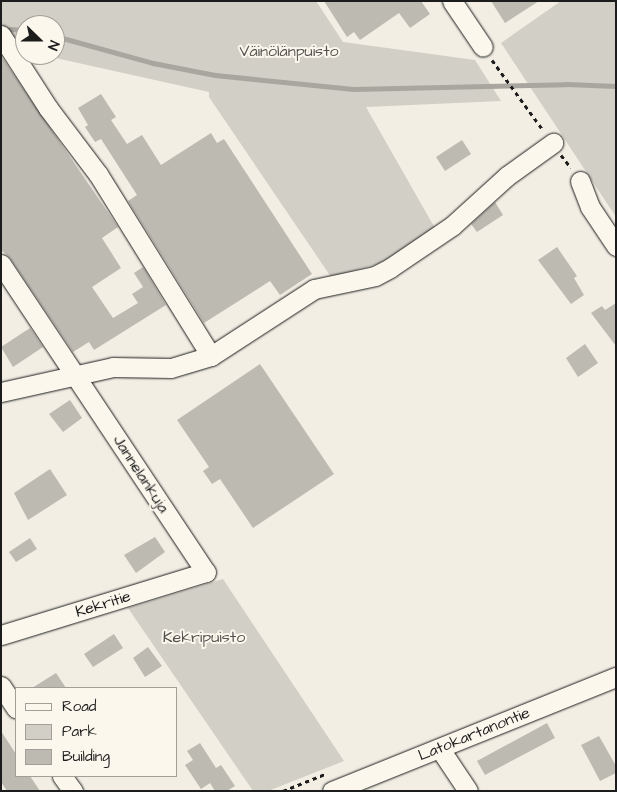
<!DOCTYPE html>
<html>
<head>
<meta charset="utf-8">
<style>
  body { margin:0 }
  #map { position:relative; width:617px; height:792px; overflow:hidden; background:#f2eee4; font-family:"Architects Daughter",sans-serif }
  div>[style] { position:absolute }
  .green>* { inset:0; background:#d2cfc6 }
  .stream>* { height:5px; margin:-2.5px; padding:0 2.5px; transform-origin:2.5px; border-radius:2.5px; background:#a9a6a0 }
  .building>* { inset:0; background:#bdbab1 }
  .path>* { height:3px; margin-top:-1.5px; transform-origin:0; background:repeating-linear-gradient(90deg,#1c1c1c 0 4px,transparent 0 8px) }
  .roads { filter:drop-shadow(0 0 1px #1c1c1c) drop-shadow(0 0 1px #1c1c1c) }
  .minor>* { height:19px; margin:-9.5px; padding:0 9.5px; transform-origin:9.5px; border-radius:9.5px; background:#fbf7ec }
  span { translate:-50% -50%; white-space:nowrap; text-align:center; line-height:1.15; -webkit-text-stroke:4px #fbf7ec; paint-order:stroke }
  .park-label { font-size:16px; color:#53524f }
  .street-label { font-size:16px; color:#1c1c1c }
  .frame { position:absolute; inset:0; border:2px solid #1c1c1c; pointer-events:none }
  .legend { position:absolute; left:15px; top:687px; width:162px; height:90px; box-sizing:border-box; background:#fbf7ec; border:1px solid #a29f99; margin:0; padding:6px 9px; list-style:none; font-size:15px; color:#1c1c1c }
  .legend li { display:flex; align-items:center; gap:10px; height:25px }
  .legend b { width:25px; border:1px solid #a29f99 }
  .north { position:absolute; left:15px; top:15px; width:50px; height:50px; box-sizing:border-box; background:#fbf7ec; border:1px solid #a29f99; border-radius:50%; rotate:112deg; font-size:14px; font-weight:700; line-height:20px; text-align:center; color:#1c1c1c }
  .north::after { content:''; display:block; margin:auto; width:18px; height:22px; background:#1c1c1c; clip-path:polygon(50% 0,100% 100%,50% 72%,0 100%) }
</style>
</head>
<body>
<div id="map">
  <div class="green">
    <div style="clip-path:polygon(1px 1px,316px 1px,343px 42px,475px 60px,501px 101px,366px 107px,436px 230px,378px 264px,331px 277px,209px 97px,209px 92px,42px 55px,55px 55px,55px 25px,25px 25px,25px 51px,16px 49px,1px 23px)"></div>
    <div style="clip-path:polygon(561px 1px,616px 1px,616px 217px,501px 43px)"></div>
    <div style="clip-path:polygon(223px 579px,344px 761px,268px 791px,253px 791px,128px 608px)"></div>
  </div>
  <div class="stream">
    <div style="left:10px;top:29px;width:15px;rotate:4deg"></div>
    <div style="left:55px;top:36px;width:102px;rotate:15.4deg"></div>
    <div style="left:153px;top:63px;width:63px;rotate:11deg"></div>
    <div style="left:215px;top:75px;width:139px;rotate:5.8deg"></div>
    <div style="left:353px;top:89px;width:213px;rotate:-1.3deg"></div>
    <div style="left:566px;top:84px;width:50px;rotate:2.3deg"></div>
  </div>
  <div class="building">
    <div style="clip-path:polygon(324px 1px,421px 1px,430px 14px,410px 28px,399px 13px,360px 40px,354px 32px,347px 37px)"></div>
    <div style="clip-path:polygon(491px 1px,539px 1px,505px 23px)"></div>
    <div style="clip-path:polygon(1px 56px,118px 227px,102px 238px,121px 268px,92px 287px,113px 318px,138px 303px,132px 294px,143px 287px,134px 273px,143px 267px,166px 305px,94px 350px,89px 342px,73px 352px,10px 258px,1px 250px)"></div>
    <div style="clip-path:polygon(101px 94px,116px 117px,111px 120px,127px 144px,142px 135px,161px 165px,211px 133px,217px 143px,224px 139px,312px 274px,280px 295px,270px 281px,204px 323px,128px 201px,137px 195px,101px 139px,95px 142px,85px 127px,88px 125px,78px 108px)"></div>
    <div style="clip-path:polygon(462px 140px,471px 154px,445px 171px,436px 157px)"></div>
    <div style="clip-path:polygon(495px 202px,503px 215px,477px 232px,471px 224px)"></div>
    <div style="clip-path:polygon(557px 247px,577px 276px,574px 278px,584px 295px,571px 304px,538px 260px)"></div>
    <div style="clip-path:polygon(616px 303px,616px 346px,591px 313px,602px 306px,605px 310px)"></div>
    <div style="clip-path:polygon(30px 328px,43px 347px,13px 367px,1px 347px)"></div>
    <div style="clip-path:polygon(585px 344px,598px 363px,578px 377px,566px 358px)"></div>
    <div style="clip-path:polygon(260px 364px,334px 474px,253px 528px,220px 479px,212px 484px,203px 471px,209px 467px,177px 420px)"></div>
    <div style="clip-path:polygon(70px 400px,82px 418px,63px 432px,49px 414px)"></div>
    <div style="clip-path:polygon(50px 469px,67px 495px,28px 520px,14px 493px)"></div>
    <div style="clip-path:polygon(155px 537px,165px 552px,136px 573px,124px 555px)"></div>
    <div style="clip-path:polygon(30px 538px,37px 549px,16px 562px,9px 552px)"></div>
    <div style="clip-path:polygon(114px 634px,123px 648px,93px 667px,84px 654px)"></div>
    <div style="clip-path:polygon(148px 647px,162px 666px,145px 677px,133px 658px)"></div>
    <div style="clip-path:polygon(56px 673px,66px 688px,32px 688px)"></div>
    <div style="clip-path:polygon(547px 723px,555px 738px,485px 775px,477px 761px)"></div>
    <div style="clip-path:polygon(1px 731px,16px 754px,16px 776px,30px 776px,40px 791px,7px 791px,1px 782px)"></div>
    <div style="clip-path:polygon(599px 736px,616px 766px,616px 773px,600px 781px,581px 745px)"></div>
    <div style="clip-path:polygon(200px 743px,216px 768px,221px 765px,235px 786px,227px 791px,215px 791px,210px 783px,201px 789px,185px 765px,193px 760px,187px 751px)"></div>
  </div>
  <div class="path">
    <div style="left:492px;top:60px;width:87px;rotate:53.9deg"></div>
    <div style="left:561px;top:155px;width:16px;rotate:52deg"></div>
    <div style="left:283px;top:791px;width:45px;rotate:-22deg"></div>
  </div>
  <div class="roads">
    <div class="minor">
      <div style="left:452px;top:1px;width:55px;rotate:56deg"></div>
      <div style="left:1px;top:35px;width:87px;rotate:57.2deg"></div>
      <div style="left:48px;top:108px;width:83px;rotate:52.9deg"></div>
      <div style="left:98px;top:174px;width:214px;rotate:58.2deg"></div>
      <div style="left:580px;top:181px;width:28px;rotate:69deg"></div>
      <div style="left:590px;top:207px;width:47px;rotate:56.3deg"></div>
      <div style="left:1px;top:264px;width:370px;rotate:56.4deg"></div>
      <div style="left:206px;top:572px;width:214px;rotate:162.9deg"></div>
      <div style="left:1px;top:392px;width:115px;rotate:-12.6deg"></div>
      <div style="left:113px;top:367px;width:58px;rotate:1deg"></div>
      <div style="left:171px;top:368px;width:42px;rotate:-16.7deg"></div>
      <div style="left:211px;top:356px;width:123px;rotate:-33deg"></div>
      <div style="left:314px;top:289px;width:62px;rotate:-12deg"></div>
      <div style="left:375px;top:276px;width:17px;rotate:-28deg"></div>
      <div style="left:390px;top:268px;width:75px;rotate:-34.1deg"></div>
      <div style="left:452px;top:226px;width:74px;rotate:-42.3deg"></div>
      <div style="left:507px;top:176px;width:57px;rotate:-35.7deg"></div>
      <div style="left:1px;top:686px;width:27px;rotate:56deg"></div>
      <div style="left:440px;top:749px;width:50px;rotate:56.3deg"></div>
      <div style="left:62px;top:776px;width:19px;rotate:54deg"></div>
      <div style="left:332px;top:791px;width:306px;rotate:-21.9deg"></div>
    </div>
  </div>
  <div class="park-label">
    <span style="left:289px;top:51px">Väinölänpuisto</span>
    <span style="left:204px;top:637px">Kekripuisto</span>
  </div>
  <div class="street-label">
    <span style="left:141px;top:474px;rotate:57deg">Jannelankuja</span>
    <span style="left:103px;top:604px;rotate:-17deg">Kekritie</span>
    <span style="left:474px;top:734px;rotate:-22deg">Latokartanontie</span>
  </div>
  <div class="frame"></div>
  <ul class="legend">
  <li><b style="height:6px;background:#fbf7ec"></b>Road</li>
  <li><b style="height:14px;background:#d2cfc6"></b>Park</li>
  <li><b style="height:14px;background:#bdbab1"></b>Building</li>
  </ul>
  <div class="north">N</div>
</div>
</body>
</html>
